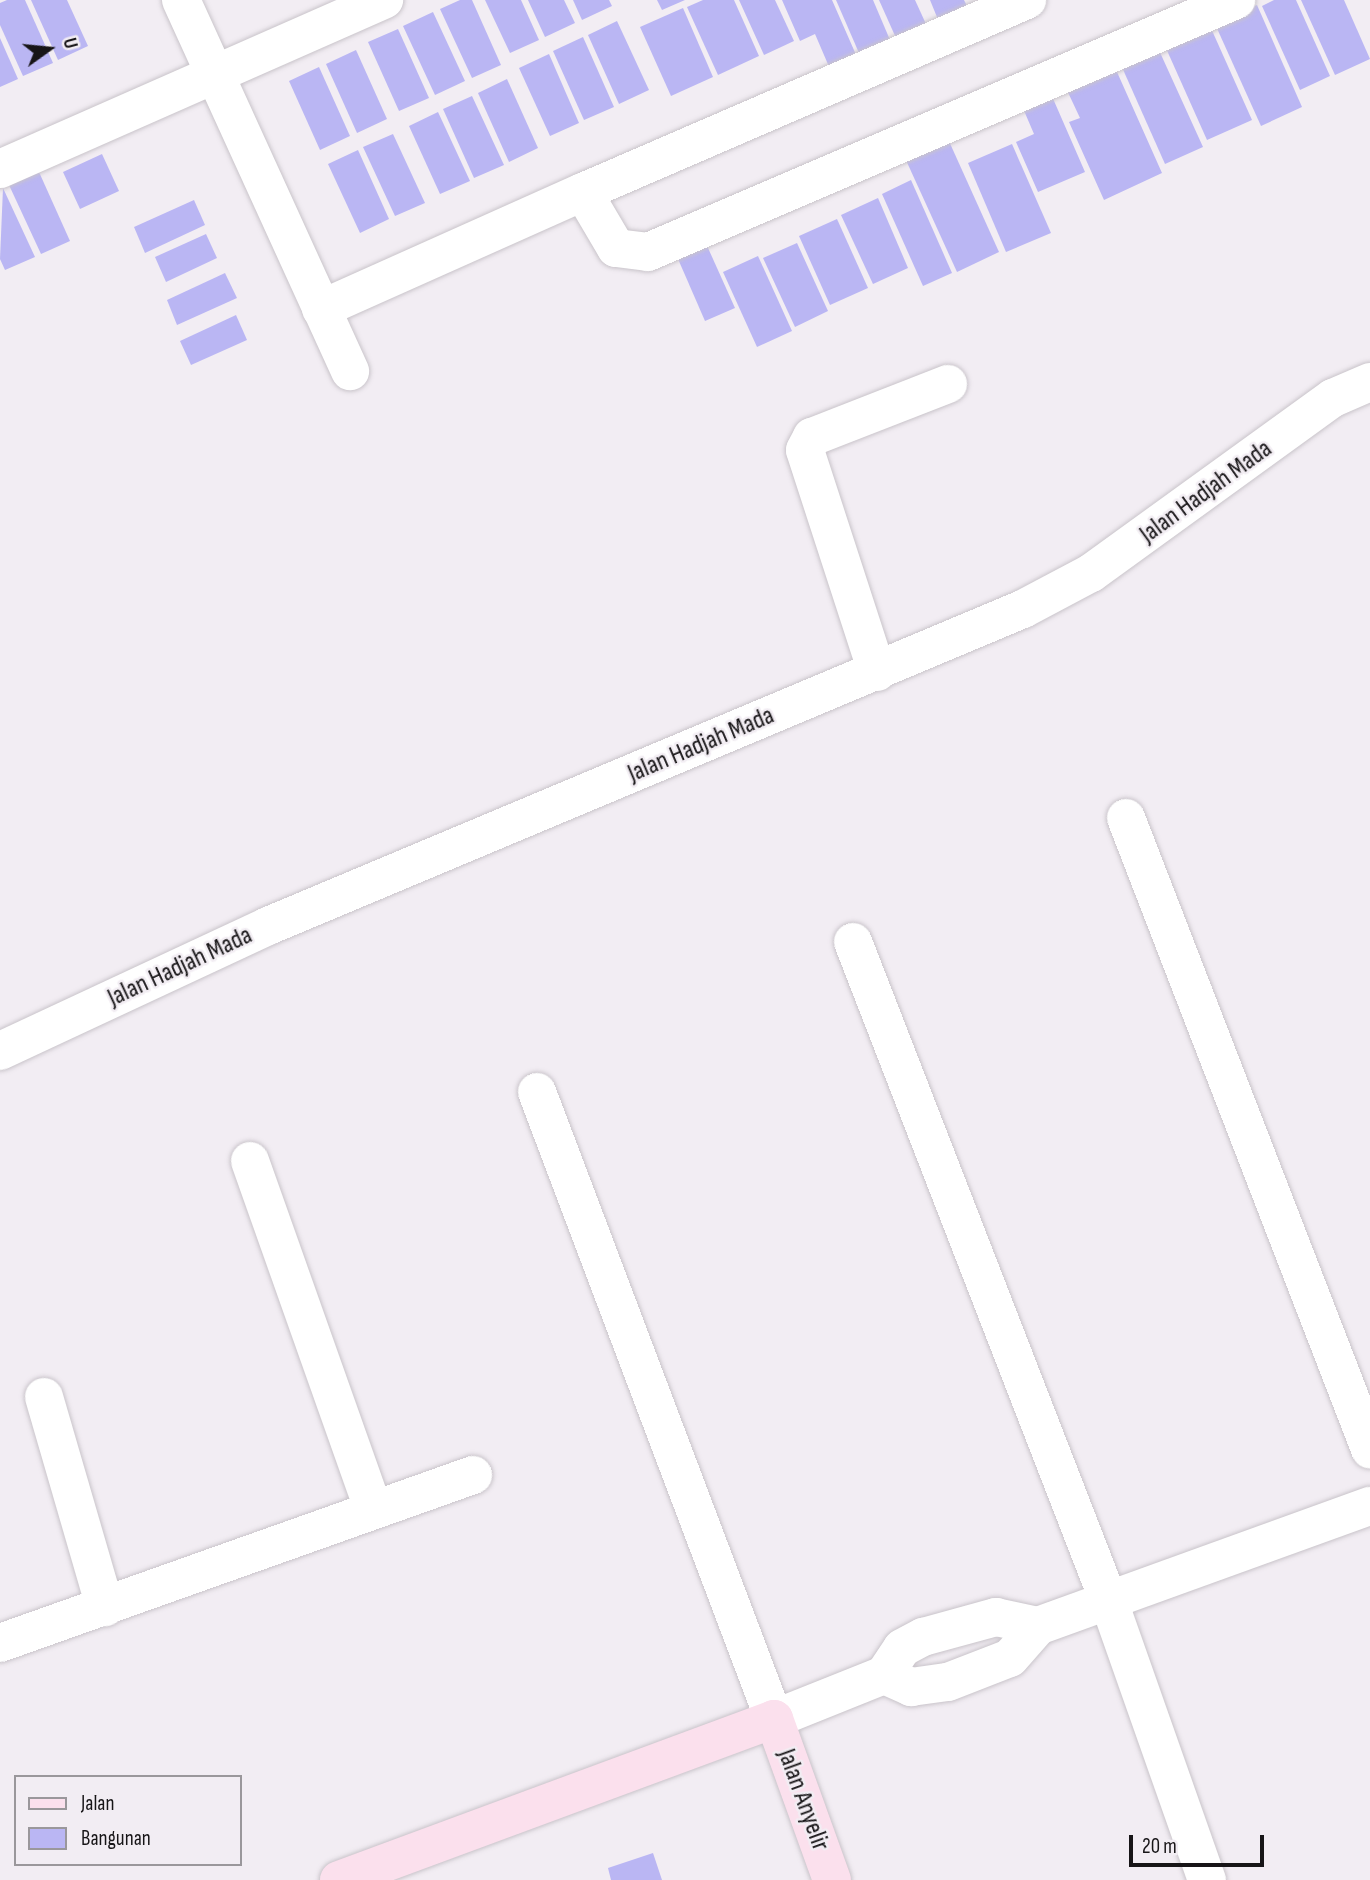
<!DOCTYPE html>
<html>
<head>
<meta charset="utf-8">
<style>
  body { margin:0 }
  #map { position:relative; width:1370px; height:1880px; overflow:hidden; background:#f2edf3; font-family:"Sofia Sans Condensed",sans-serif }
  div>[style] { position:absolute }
  .building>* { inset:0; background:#bab6f3 }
  .roads { filter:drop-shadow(0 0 2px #c9c4ca) drop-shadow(0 0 2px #c9c4ca) }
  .street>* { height:38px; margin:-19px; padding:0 19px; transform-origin:19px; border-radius:19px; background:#fff }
  .secondary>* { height:38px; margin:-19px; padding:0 19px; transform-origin:19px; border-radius:19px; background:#fbe0ed }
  span { translate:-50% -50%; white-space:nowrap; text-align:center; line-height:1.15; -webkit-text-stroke:5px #f2edf3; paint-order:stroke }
  .street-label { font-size:26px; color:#171517 }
  .legend { position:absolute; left:14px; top:1775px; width:228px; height:91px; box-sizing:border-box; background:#f2edf3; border:2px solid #9a979b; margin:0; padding:9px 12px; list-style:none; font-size:21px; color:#171517 }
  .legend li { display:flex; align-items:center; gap:14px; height:35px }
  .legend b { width:35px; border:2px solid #9a979b }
  .north { position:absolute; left:14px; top:14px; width:70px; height:70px; -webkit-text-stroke:5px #f2edf3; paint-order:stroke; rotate:75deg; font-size:19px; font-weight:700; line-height:28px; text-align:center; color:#171517 }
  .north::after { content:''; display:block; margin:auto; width:24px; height:32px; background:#171517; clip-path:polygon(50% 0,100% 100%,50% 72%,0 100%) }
  .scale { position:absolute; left:1129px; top:1835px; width:135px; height:32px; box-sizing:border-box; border:4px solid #171517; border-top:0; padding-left:9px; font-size:21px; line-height:24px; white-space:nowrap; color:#171517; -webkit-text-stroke:5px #f2edf3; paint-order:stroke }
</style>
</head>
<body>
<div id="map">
  <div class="building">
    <div style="clip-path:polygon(7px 0,25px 0,53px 63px,23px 76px,0 25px,0 3px)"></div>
    <div style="clip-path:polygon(31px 0,67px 0,88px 46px,58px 60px)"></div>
    <div style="clip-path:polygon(460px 0,472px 0,501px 65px,472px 78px,440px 9px)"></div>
    <div style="clip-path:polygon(485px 0,521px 0,539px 40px,510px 53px)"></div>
    <div style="clip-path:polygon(528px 0,564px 0,575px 23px,545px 37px)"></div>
    <div style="clip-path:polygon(573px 0,609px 0,612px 6px,582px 20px)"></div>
    <div style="clip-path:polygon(657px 0,685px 0,662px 10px)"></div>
    <div style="clip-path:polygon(703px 0,734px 0,759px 56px,718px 75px,687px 7px)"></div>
    <div style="clip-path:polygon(739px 0,775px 0,794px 41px,764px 55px)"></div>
    <div style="clip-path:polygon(782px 0,832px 0,857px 57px,830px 69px,815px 34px,800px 41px)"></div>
    <div style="clip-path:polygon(836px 0,873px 0,890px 40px,859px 53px)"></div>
    <div style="clip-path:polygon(879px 0,915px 0,926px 24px,896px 38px)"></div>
    <div style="clip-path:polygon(930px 0,964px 0,968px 8px,939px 22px)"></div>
    <div style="clip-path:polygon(1274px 0,1296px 0,1330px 76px,1300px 90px,1262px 6px)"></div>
    <div style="clip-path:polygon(1301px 0,1344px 0,1370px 59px,1335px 75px)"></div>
    <div style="clip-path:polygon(1257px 5px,1302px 107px,1261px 126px,1215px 24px)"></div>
    <div style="clip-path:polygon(683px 8px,713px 77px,671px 96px,640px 27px)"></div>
    <div style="clip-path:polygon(433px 12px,465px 81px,435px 95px,403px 26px)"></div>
    <div style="clip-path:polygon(617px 21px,649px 90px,619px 104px,588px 35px)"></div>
    <div style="clip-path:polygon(1210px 26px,1252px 120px,1207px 140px,1165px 46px)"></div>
    <div style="clip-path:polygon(398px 29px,429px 98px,399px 111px,368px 42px)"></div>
    <div style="clip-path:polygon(583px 37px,614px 107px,584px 120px,553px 51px)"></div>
    <div style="clip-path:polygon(0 38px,18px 79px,0 87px)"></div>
    <div style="clip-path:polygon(1158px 48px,1203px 147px,1165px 164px,1121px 65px)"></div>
    <div style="clip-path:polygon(356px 50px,387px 119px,357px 133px,326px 64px)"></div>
    <div style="clip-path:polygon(549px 54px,579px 123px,550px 136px,519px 68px)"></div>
    <div style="clip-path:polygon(1113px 63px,1162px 173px,1104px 200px,1069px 122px,1080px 118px,1065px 86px)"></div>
    <div style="clip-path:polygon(319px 67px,350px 136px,320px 150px,289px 81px)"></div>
    <div style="clip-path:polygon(507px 79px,538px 148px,509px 162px,478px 93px)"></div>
    <div style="clip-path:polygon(1051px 94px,1085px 172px,1038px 192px,1016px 142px,1034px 134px,1022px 106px)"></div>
    <div style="clip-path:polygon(472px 96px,504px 165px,474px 178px,443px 109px)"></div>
    <div style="clip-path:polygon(438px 112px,470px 181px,440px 194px,409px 126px)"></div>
    <div style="clip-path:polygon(393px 134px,425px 203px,395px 216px,363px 147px)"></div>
    <div style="clip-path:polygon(948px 139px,999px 252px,957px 272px,905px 158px)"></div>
    <div style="clip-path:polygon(1012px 144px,1051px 233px,1006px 252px,968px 163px)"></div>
    <div style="clip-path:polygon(358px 150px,389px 219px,360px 233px,328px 164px)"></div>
    <div style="clip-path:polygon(102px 154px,119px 191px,80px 209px,63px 172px)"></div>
    <div style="clip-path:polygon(39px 172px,70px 241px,41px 254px,9px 185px)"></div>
    <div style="clip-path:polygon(911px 180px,952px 273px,923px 286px,882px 194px)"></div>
    <div style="clip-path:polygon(3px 188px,35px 257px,5px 270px,0 259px)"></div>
    <div style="clip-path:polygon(878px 198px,908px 268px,873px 284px,841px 215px)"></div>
    <div style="clip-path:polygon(194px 200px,205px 225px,145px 253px,134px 227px)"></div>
    <div style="clip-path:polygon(837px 219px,868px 288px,830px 305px,799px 236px)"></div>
    <div style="clip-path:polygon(206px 234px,217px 258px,166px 282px,155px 257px)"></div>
    <div style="clip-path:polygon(704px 239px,735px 308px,705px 321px,675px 252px)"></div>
    <div style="clip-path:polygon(797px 243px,828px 311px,795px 327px,763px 258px)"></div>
    <div style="clip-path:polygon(758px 256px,792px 331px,757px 347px,723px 272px)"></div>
    <div style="clip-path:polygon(225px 273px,237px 298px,177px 325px,167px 300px)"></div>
    <div style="clip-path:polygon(236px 315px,247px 340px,191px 365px,180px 341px)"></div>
    <div style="clip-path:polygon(653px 1853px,662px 1880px,611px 1880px,608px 1868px)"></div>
  </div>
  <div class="roads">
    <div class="street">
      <div style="left:181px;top:0;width:408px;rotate:65.5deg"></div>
      <div style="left:0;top:169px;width:420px;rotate:-23.8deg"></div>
      <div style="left:583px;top:192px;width:484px;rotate:-23.4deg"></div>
      <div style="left:321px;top:309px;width:287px;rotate:-24.1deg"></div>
      <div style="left:583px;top:192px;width:65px;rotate:59.5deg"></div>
      <div style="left:616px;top:248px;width:32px;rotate:7deg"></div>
      <div style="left:648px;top:252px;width:640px;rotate:-23.2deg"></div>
      <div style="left:877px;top:672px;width:233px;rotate:-108deg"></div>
      <div style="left:805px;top:450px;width:15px;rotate:-62deg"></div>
      <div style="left:812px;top:437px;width:146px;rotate:-21.3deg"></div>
      <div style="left:1126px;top:818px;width:677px;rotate:68.86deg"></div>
      <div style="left:853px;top:942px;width:705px;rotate:68.79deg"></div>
      <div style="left:1108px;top:1599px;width:298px;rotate:70.6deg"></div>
      <div style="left:0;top:1051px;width:296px;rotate:-25deg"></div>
      <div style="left:268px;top:926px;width:819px;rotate:-22.78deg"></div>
      <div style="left:1023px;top:609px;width:77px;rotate:-27.9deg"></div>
      <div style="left:1091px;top:573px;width:299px;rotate:-35.9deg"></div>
      <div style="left:1333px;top:398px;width:40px;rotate:-23.4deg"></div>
      <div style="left:537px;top:1092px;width:670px;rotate:69.29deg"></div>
      <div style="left:774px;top:1719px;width:118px;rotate:-21.8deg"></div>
      <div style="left:884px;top:1675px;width:32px;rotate:-56deg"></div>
      <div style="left:902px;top:1648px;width:24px;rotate:-28deg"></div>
      <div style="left:923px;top:1637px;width:76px;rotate:-15.3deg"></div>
      <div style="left:996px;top:1617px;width:43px;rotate:12.1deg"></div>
      <div style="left:250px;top:1161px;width:368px;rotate:70.5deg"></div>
      <div style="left:44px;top:1397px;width:219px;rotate:73.8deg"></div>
      <div style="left:0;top:1643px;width:502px;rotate:-19.55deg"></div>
      <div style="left:884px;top:1675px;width:30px;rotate:24deg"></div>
      <div style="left:911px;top:1687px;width:37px;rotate:-8deg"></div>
      <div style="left:948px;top:1682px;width:66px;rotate:-21.2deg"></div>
      <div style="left:1010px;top:1658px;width:43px;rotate:-48.8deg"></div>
      <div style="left:1038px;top:1626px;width:353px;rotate:-19.9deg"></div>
    </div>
    <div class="secondary">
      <div style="left:339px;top:1880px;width:464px;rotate:-20.3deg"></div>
      <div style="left:774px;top:1719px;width:171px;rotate:70.2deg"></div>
    </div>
  </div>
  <div class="street-label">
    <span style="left:1206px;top:492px;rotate:-36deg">Jalan Hadjah Mada</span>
    <span style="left:701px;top:745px;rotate:-23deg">Jalan Hadjah Mada</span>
    <span style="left:180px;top:967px;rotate:-25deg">Jalan Hadjah Mada</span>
    <span style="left:803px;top:1800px;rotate:70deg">Jalan Anyelir</span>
  </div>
  <ul class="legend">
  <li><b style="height:9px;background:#fbe0ed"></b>Jalan</li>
  <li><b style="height:19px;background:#bab6f3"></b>Bangunan</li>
  </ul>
  <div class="north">U</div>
  <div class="scale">20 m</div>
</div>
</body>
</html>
